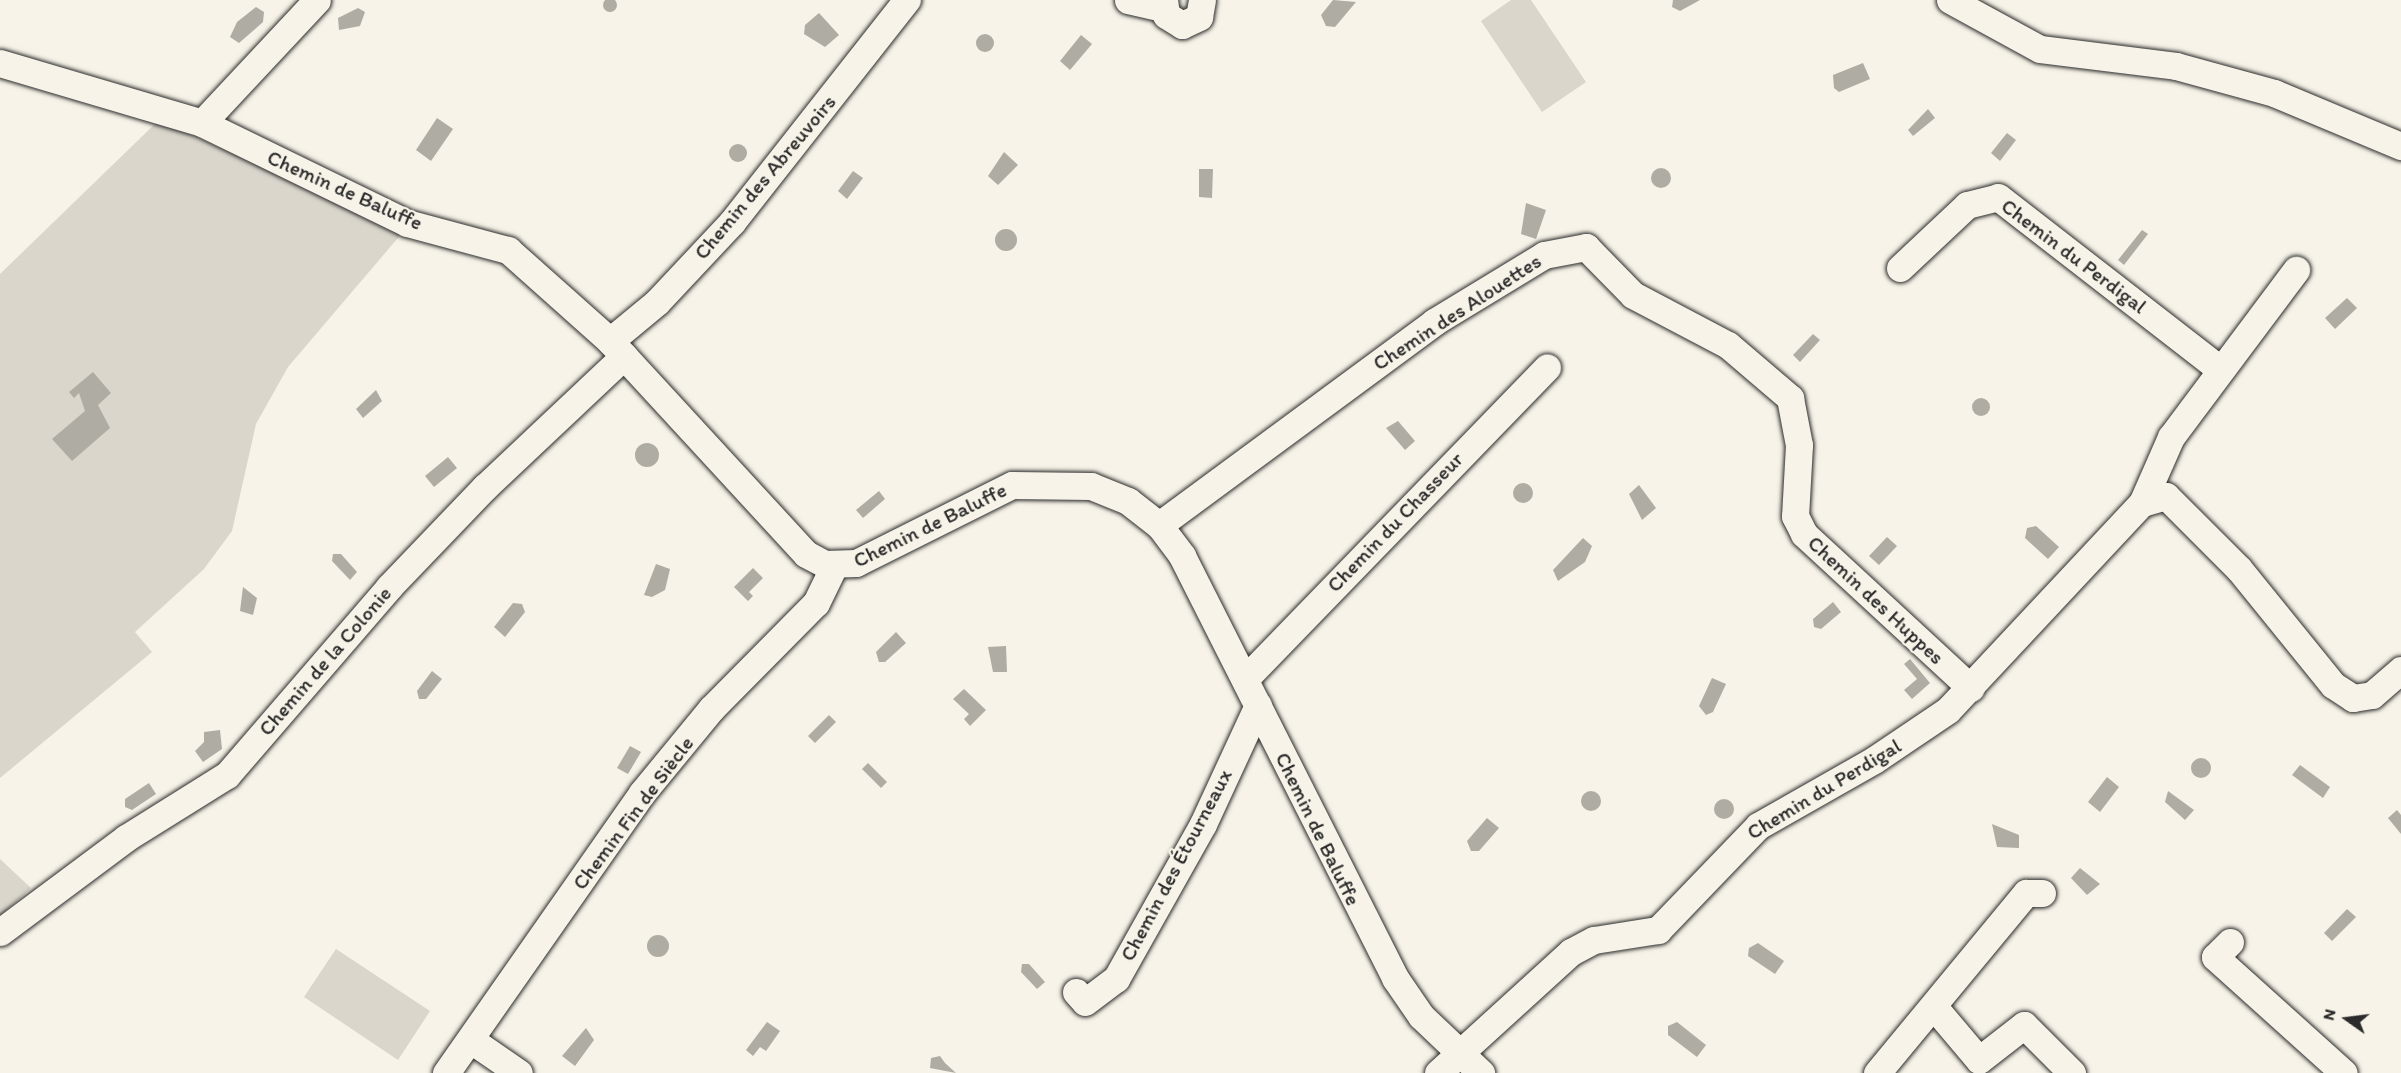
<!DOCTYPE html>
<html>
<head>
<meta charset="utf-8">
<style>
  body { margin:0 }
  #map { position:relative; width:2401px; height:1073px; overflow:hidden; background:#f7f3e8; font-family:Itim,sans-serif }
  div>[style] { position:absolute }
  .green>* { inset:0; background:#dad6cc }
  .water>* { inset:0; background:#afaca4 }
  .round { border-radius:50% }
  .roads { filter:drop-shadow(0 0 2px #2b2b2b) drop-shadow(0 0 2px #2b2b2b) }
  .minor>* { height:27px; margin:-13.5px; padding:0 13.5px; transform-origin:13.5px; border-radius:13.5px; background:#f7f3e8 }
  span { translate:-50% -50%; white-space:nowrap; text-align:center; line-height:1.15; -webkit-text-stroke:4.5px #f7f3e8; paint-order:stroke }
  .street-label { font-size:21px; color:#2b2b2b }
  .north { position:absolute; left:2317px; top:989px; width:60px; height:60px; -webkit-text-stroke:4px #f7f3e8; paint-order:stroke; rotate:284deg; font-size:16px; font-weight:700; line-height:24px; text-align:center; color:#2b2b2b }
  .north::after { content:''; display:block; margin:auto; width:21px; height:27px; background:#2b2b2b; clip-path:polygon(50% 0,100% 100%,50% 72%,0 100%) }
</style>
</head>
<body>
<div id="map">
  <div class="green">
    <div style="clip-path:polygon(1511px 0,1531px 0,1586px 82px,1542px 112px,1481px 21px)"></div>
    <div style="clip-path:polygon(159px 120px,403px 232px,288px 367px,256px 424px,232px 531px,204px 569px,135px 632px,152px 652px,0 778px,0 274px)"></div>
    <div style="clip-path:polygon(0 859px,31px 888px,0 916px)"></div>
    <div style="clip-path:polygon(336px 949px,430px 1011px,398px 1060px,304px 997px)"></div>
  </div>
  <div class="water">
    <div class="round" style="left:603px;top:-2px;width:14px;height:14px"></div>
    <div style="clip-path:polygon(1333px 0,1356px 2px,1335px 27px,1326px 26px,1321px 15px)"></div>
    <div style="clip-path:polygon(1673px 0,1700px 0,1680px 11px,1672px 7px)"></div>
    <div style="clip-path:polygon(256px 7px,264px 12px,263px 22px,239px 43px,230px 37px,237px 22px)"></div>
    <div style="clip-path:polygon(358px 8px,365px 12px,360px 26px,339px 30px,338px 18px)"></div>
    <div style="clip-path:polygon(819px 13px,839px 35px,825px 47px,804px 34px,805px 25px)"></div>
    <div class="round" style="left:976px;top:34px;width:18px;height:18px"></div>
    <div style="clip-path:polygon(1081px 35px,1092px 44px,1070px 70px,1060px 61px)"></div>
    <div style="clip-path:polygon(1863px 63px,1870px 79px,1839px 92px,1834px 88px,1833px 75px)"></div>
    <div style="clip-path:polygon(1928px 109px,1935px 118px,1913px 136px,1908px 130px)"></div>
    <div style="clip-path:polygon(437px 118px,453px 129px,431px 161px,416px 150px)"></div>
    <div style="clip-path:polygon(2007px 133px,2016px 140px,2000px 161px,1991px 153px)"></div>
    <div class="round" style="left:729px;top:144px;width:18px;height:18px"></div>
    <div style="clip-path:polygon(1004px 152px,1018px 165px,998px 185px,988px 176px)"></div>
    <div class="round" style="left:1651px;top:168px;width:20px;height:20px"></div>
    <div style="clip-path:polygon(1199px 169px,1213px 169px,1212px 198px,1199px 197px)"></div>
    <div style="clip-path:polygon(853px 171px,863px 178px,847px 199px,838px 191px)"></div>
    <div style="clip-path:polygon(1526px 203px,1546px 210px,1536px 239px,1521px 234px)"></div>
    <div class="round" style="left:995px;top:229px;width:22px;height:22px"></div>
    <div style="clip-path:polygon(2142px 230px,2148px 234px,2124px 265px,2118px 260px)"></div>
    <div style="clip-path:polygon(2347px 298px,2357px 308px,2335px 329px,2325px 318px)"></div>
    <div style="clip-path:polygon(1813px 334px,1820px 340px,1800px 362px,1793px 355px)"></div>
    <div style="clip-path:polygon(93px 372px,111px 393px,98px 405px,110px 428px,72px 461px,52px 439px,85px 411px,79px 393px,74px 398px,69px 392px)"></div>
    <div style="clip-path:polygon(376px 390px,382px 401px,363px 418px,356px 409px)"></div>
    <div class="round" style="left:1972px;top:398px;width:18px;height:18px"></div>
    <div style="clip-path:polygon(1398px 421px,1415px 441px,1405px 450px,1386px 428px)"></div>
    <div class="round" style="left:635px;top:443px;width:24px;height:24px"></div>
    <div style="clip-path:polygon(448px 457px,457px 468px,434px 487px,425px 476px)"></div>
    <div class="round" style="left:1513px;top:483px;width:20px;height:20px"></div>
    <div style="clip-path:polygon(1639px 485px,1656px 508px,1642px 520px,1629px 494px)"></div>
    <div style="clip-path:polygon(879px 491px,885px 499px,863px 518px,856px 510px)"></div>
    <div style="clip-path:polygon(2036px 526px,2059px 547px,2048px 559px,2025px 538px,2027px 528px)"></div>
    <div style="clip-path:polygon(1887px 537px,1897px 546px,1879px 565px,1869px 556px)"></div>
    <div style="clip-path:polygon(1583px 538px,1592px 546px,1585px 562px,1558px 581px,1553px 570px)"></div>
    <div style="clip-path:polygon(333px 554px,341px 554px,357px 572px,350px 580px,332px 561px)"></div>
    <div style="clip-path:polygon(656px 564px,670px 569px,665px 590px,652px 597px,644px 595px)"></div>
    <div style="clip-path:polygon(753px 568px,763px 578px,749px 592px,753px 596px,748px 601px,734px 587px)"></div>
    <div style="clip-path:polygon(243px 587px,257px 598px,253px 615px,240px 611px)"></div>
    <div style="clip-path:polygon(1833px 602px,1841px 612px,1821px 629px,1814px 627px,1813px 619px)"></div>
    <div style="clip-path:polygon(513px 603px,522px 604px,525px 612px,505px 637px,494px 627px)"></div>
    <div style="clip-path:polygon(896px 632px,906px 643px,885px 662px,879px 662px,876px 652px)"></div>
    <div style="clip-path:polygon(1006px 646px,1007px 672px,993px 672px,988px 647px)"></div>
    <div style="clip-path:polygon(1910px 659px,1930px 683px,1912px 699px,1904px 690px,1917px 679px,1904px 664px)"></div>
    <div style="clip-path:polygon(432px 671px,442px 679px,426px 699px,419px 699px,417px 691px)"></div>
    <div style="clip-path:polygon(1712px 678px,1726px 684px,1713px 712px,1706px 715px,1699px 706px)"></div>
    <div style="clip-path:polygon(964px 689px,986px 710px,970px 726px,964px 719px,969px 714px,953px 699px)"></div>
    <div style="clip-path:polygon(829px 715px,836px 722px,815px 743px,808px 736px)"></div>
    <div style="clip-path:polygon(220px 730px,222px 749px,203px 762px,195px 751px,204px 742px,204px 732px)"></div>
    <div style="clip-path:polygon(630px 746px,641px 752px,628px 774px,617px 768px)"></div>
    <div class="round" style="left:2191px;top:758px;width:20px;height:20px"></div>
    <div style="clip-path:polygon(868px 763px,887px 782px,881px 788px,862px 769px)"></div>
    <div style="clip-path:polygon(2300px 765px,2330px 787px,2323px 798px,2292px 775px)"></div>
    <div style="clip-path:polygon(2107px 777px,2119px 787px,2100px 812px,2088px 802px)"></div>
    <div style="clip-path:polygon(149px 783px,156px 794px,132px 810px,125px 807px,125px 799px)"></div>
    <div class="round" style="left:1581px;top:791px;width:20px;height:20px"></div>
    <div style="clip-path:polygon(2168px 791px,2194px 810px,2185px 820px,2165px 802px)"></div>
    <div class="round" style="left:1714px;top:799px;width:20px;height:20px"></div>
    <div style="clip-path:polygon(2397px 810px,2401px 815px,2401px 834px,2388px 818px)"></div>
    <div style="clip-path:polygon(1487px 818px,1499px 828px,1479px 851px,1471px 851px,1467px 841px)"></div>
    <div style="clip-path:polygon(1992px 824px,2019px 835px,2019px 848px,1997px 847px)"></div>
    <div style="clip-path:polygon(2080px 868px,2100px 884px,2087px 895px,2071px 878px)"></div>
    <div style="clip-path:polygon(2347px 909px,2356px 917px,2332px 941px,2324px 933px)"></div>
    <div class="round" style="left:647px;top:935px;width:22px;height:22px"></div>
    <div style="clip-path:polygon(1758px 943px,1784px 961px,1775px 974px,1748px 956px,1749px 948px)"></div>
    <div style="clip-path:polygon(1029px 964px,1045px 982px,1037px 989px,1021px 972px,1022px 964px)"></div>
    <div style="clip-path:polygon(767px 1022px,780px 1031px,766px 1051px,760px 1047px,753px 1056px,746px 1050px)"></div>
    <div style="clip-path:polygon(1677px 1022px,1706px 1045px,1697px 1057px,1668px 1035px,1668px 1026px)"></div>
    <div style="clip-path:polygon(586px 1028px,594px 1040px,575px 1066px,562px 1056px)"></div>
    <div style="clip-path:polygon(940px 1056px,945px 1063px,956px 1073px,930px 1068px,931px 1058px)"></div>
  </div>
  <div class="roads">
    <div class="minor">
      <div style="left:1128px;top:0;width:37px;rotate:13deg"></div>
      <div style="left:1164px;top:0;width:15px;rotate:82deg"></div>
      <div style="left:1166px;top:15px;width:19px;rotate:32deg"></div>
      <div style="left:1182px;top:25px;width:19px;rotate:-25deg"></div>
      <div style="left:1199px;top:17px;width:17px;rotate:-80deg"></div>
      <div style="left:1950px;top:0;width:102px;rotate:28.6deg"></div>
      <div style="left:2040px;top:49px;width:137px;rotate:7.1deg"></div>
      <div style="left:2176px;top:66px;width:102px;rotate:15.4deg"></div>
      <div style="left:2274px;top:93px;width:138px;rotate:22.7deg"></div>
      <div style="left:0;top:63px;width:211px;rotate:16.5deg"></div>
      <div style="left:202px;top:123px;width:228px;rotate:26deg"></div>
      <div style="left:407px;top:223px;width:105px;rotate:15deg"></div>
      <div style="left:508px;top:250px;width:137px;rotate:41.7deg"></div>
      <div style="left:610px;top:341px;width:289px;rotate:47.4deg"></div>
      <div style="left:806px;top:554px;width:21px;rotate:28deg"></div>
      <div style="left:825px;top:564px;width:31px;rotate:-2deg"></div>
      <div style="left:856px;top:563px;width:174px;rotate:-26.6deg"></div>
      <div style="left:1012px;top:485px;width:79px;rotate:0.7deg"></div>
      <div style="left:1091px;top:486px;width:40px;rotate:22deg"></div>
      <div style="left:1128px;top:501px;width:39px;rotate:38deg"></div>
      <div style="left:1159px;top:525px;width:39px;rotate:53deg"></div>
      <div style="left:1182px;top:556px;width:473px;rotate:63.2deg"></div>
      <div style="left:1395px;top:978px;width:46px;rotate:55.6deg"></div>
      <div style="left:1421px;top:1016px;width:83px;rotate:43.5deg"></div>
      <div style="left:202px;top:123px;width:168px;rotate:-46.9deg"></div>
      <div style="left:1900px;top:268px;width:92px;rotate:-43.2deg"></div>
      <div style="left:1967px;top:205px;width:32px;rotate:-14deg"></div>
      <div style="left:1998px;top:197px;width:281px;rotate:37.8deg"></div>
      <div style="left:610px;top:341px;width:61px;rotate:-39.7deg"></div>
      <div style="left:657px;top:302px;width:110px;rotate:-46.8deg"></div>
      <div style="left:732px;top:222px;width:283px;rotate:-51.8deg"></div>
      <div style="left:2142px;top:503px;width:72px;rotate:-66.3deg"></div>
      <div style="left:2171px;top:437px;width:209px;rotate:-53.2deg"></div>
      <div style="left:1159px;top:525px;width:342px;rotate:-36.4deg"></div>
      <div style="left:1434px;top:322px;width:129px;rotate:-31.3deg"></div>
      <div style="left:1544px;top:255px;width:43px;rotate:-10.8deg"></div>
      <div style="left:1586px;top:247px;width:67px;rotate:45.6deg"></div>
      <div style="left:1633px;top:295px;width:107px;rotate:27.8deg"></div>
      <div style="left:1728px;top:345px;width:82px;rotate:40.5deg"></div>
      <div style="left:1790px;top:398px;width:48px;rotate:79.2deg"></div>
      <div style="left:1799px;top:445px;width:71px;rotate:93.2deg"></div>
      <div style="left:1795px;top:516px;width:20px;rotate:63deg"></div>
      <div style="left:1804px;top:534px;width:227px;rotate:42.7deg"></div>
      <div style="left:1245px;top:679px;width:434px;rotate:-45.9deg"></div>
      <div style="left:0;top:932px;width:157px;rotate:-36.7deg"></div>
      <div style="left:126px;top:838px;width:119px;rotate:-32deg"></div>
      <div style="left:227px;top:775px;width:248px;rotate:-49.2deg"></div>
      <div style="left:389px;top:587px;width:139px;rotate:-46.2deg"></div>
      <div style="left:485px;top:487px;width:191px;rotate:-43.3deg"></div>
      <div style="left:2230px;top:942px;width:21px;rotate:135deg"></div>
      <div style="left:2215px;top:957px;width:173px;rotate:42deg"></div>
      <div style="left:1076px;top:992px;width:13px;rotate:48deg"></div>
      <div style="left:1085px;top:1002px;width:39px;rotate:-37deg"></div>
      <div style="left:1116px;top:979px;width:178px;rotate:-60.7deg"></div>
      <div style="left:1203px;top:824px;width:131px;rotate:-65.2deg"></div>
      <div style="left:1935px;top:1008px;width:68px;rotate:49.8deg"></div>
      <div style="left:1979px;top:1060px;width:57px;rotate:-37.9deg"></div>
      <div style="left:2024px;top:1025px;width:68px;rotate:45deg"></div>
      <div style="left:471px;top:1040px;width:58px;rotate:34.5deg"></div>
      <div style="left:446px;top:1073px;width:342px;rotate:-55deg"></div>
      <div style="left:642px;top:793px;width:109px;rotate:-50.6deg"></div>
      <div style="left:711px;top:709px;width:149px;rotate:-45.3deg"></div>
      <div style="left:816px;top:603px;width:41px;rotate:-64.1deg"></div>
      <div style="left:1438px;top:1073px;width:180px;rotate:-42.3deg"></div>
      <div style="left:1571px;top:952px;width:26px;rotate:-28deg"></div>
      <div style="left:1594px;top:940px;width:65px;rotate:-8.9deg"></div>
      <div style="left:1658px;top:930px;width:144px;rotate:-46.1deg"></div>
      <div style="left:1758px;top:826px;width:133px;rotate:-29.6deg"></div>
      <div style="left:1874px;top:760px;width:89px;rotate:-34deg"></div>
      <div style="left:1948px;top:710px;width:284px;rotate:-46.9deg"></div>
      <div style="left:2142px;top:503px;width:25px;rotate:-16deg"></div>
      <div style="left:2166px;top:496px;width:103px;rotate:45deg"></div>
      <div style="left:2239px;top:569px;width:149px;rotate:51deg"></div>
      <div style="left:2333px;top:685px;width:24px;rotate:33deg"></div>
      <div style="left:2353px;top:698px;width:19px;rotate:-9deg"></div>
      <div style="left:2372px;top:695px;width:38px;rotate:-41deg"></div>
      <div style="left:1877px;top:1073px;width:234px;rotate:-50.4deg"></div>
      <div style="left:2026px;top:893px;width:16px"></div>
    </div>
  </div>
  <div class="street-label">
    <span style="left:765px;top:177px;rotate:-50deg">Chemin des Abreuvoirs</span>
    <span style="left:345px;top:190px;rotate:24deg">Chemin de Baluffe</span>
    <span style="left:2074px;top:256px;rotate:37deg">Chemin du Perdigal</span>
    <span style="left:1457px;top:312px;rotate:-33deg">Chemin des Alouettes</span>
    <span style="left:1395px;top:522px;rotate:-46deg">Chemin du Chasseur</span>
    <span style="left:930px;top:525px;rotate:-26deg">Chemin de Baluffe</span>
    <span style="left:1876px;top:600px;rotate:43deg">Chemin des Huppes</span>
    <span style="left:325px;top:661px;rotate:-49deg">Chemin de la Colonie</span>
    <span style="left:1824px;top:789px;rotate:-31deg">Chemin du Perdigal</span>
    <span style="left:633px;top:813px;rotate:-53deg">Chemin Fin de Siècle</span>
    <span style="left:1318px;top:829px;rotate:64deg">Chemin de Baluffe</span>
    <span style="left:1176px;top:865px;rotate:-62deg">Chemin des Étourneaux</span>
  </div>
  <div class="north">N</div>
</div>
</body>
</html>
